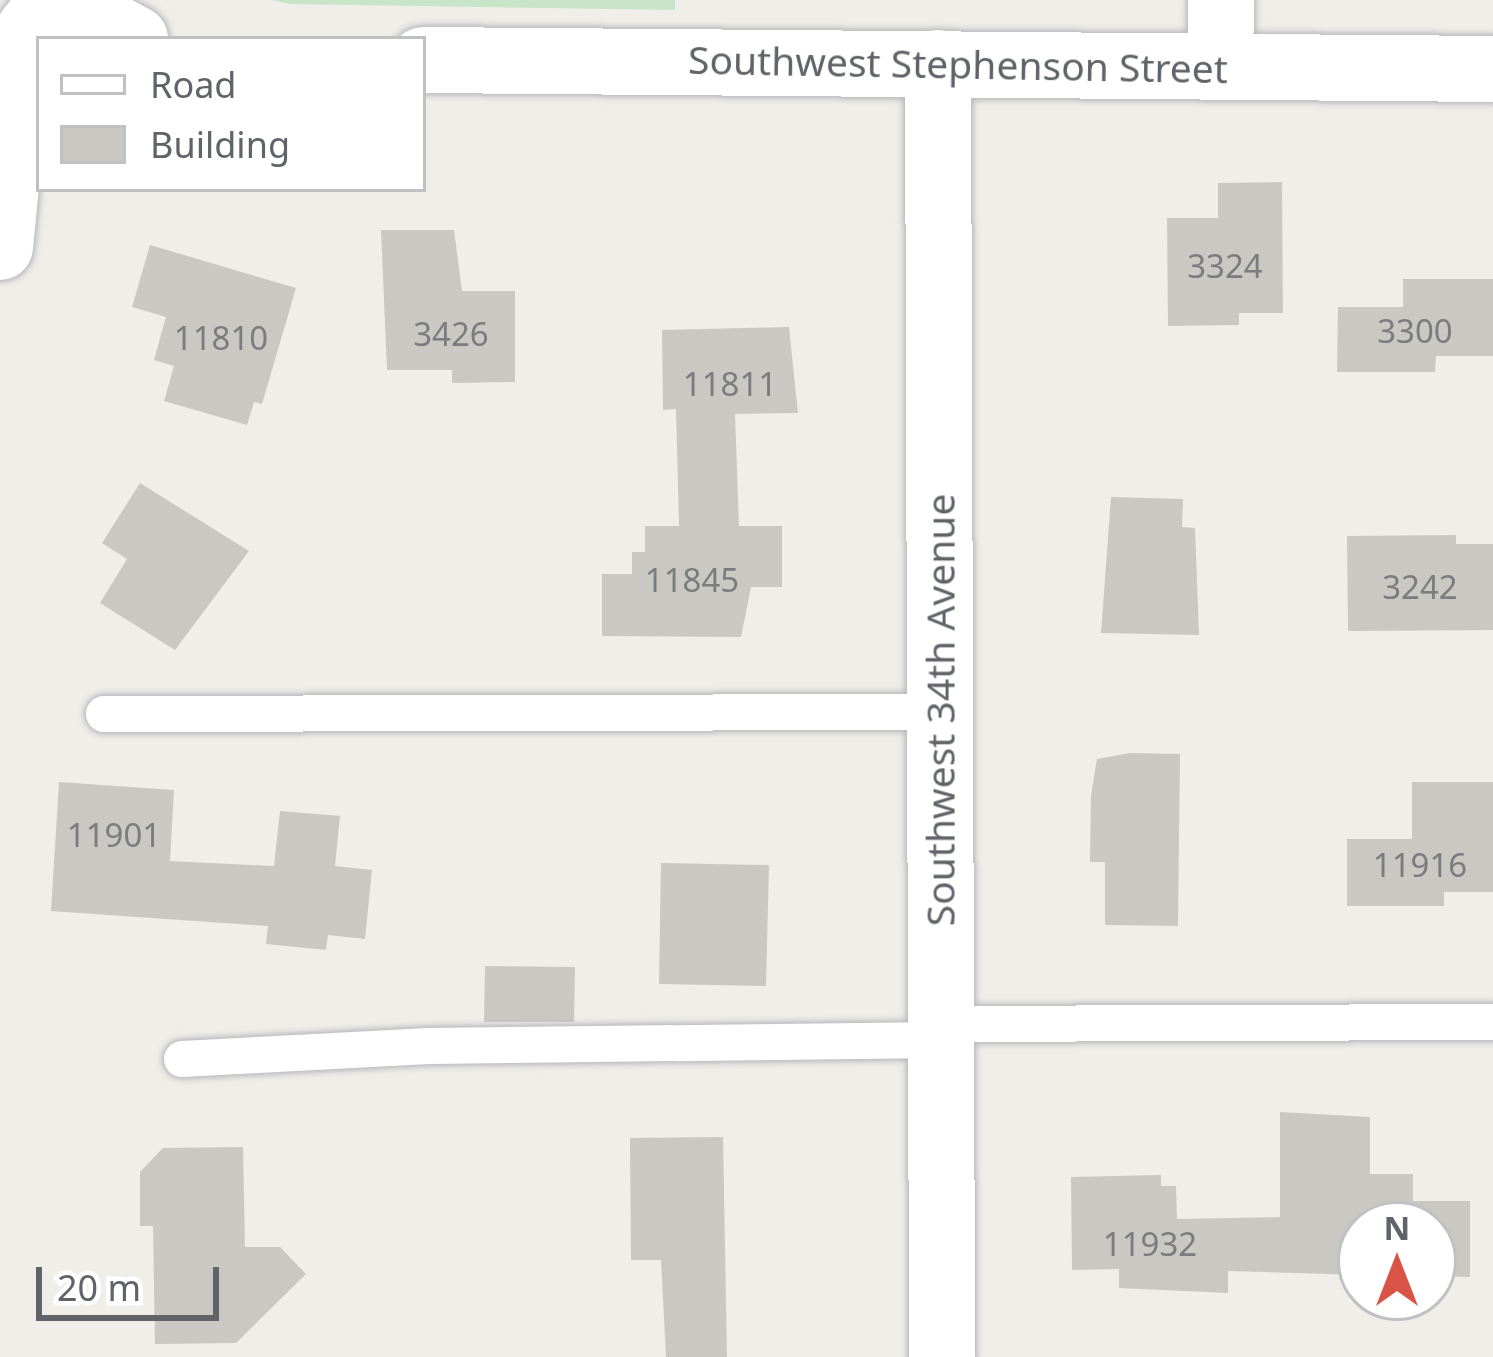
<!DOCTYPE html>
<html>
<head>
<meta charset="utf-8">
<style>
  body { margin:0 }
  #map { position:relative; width:1493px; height:1357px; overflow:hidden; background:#f0eee9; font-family:"Noto Sans",sans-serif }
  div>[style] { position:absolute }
  .green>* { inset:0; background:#c8e4c9 }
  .building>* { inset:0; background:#c9c8c3 }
  .roads { filter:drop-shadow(0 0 3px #b5b8bb) drop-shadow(0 0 3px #b5b8bb) }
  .lane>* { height:36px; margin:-18px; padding:0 18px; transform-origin:18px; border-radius:18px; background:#fff }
  .street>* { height:66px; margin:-33px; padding:0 33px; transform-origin:33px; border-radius:33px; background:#fff }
  .secondary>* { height:66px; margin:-33px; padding:0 33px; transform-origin:33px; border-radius:33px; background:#fff }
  span { translate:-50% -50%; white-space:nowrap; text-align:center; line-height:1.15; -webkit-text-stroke:10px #fff; paint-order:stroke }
  .number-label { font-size:33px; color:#7a7c7e }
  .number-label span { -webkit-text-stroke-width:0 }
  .street-label { font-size:39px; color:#606367 }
  .legend { position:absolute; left:36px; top:36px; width:390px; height:156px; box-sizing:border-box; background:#fff; border:3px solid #bfc1c2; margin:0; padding:15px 21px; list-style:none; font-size:36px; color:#606367 }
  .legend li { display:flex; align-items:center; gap:24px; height:60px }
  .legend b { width:60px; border:3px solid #bfc1c2 }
  .north { position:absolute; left:1337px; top:1201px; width:120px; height:120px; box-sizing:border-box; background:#fff; border:3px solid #bfc1c2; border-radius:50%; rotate:0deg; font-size:33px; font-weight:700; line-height:48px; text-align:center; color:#606367 }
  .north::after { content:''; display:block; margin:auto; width:42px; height:54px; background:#d95446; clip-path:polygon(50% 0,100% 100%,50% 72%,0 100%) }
  .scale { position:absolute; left:36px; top:1267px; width:183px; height:54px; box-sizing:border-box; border:6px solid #606367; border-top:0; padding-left:15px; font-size:36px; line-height:42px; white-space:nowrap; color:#606367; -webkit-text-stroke:9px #fff; paint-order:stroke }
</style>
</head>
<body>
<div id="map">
  <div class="green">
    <div style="clip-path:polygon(271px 0,675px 0,675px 10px,290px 4px)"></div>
  </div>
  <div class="building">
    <div style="clip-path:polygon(1282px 182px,1283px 313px,1239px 313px,1239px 325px,1168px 326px,1167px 218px,1218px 218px,1218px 183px)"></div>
    <div style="clip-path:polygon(381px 230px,454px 230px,462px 291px,515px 291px,515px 382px,452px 383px,452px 370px,387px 370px)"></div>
    <div style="clip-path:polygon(150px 245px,296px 288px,262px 404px,254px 402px,247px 425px,164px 401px,174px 366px,154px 360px,166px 317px,132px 307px)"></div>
    <div style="clip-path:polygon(1403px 279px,1493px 279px,1493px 356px,1436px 356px,1435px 372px,1337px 372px,1338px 307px,1403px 307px)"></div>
    <div style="clip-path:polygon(789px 327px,798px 413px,735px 414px,739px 526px,782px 526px,782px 587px,751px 587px,741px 637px,602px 636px,602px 574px,632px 574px,632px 552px,645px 552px,645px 526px,679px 526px,676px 409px,663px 410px,662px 330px)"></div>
    <div style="clip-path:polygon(140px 483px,249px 551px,175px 650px,100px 603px,127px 559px,102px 543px)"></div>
    <div style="clip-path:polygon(1111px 497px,1183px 499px,1182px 527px,1195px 528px,1199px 635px,1101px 633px)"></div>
    <div style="clip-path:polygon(1456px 535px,1456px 544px,1493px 544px,1493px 630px,1348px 631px,1347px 536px)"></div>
    <div style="clip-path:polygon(1130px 753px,1180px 754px,1178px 926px,1105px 925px,1105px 862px,1090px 862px,1091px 795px,1097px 759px)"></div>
    <div style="clip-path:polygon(59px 782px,174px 790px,170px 861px,274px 866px,280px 811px,340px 816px,335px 866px,372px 870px,365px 939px,328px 935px,326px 950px,266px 944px,268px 926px,51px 911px)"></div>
    <div style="clip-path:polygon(1412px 782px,1493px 782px,1493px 892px,1444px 892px,1444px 906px,1347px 906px,1347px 839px,1412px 839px)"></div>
    <div style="clip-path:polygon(661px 863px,769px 865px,766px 986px,659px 984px)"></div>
    <div style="clip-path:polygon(485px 966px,575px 967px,574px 1022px,484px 1022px)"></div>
    <div style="clip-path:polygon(1280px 1112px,1370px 1117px,1370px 1174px,1413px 1174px,1413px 1201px,1470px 1201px,1470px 1277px,1433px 1276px,1433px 1225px,1361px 1225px,1361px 1275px,1228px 1271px,1228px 1293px,1119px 1288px,1119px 1269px,1072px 1270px,1071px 1177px,1161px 1175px,1161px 1186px,1176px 1186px,1177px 1219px,1280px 1217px)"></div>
    <div style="clip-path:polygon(723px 1137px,727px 1357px,666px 1357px,661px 1260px,631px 1260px,630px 1138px)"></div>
    <div style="clip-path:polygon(243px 1147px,245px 1247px,280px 1247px,306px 1274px,236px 1343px,155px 1344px,153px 1226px,140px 1226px,140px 1172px,163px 1148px)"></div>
  </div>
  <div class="roads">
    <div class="lane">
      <div style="left:104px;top:714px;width:836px;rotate:-0.14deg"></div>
      <div style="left:941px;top:1024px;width:552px;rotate:-0.21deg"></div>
      <div style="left:182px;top:1059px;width:247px;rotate:-3deg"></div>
      <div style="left:429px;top:1046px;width:512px;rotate:-0.67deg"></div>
    </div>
    <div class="street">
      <div style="left:938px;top:63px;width:1294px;rotate:89.82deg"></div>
      <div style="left:1220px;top:66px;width:66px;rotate:-89.1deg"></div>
      <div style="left:0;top:247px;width:183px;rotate:-84.4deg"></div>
      <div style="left:18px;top:65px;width:38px;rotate:-72deg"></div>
      <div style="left:30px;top:29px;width:36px;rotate:-53deg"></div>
    </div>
    <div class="secondary">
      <div style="left:63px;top:0;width:82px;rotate:28.4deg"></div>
      <div style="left:423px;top:60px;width:1070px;rotate:0.48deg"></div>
    </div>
  </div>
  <div class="number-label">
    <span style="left:1225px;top:266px">3324</span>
    <span style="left:1415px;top:331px">3300</span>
    <span style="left:451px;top:334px">3426</span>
    <span style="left:221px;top:338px">11810</span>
    <span style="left:730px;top:384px">11811</span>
    <span style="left:692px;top:580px">11845</span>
    <span style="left:1420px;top:587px">3242</span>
    <span style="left:114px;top:835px">11901</span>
    <span style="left:1420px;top:865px">11916</span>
    <span style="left:1150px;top:1244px">11932</span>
  </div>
  <div class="street-label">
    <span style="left:958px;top:64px;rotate:1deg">Southwest Stephenson Street</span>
    <span style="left:940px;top:710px;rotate:-90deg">Southwest 34th Avenue</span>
  </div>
  <ul class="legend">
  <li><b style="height:15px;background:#fff"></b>Road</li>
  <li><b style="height:33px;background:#c9c8c3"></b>Building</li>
  </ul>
  <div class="north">N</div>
  <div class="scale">20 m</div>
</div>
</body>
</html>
